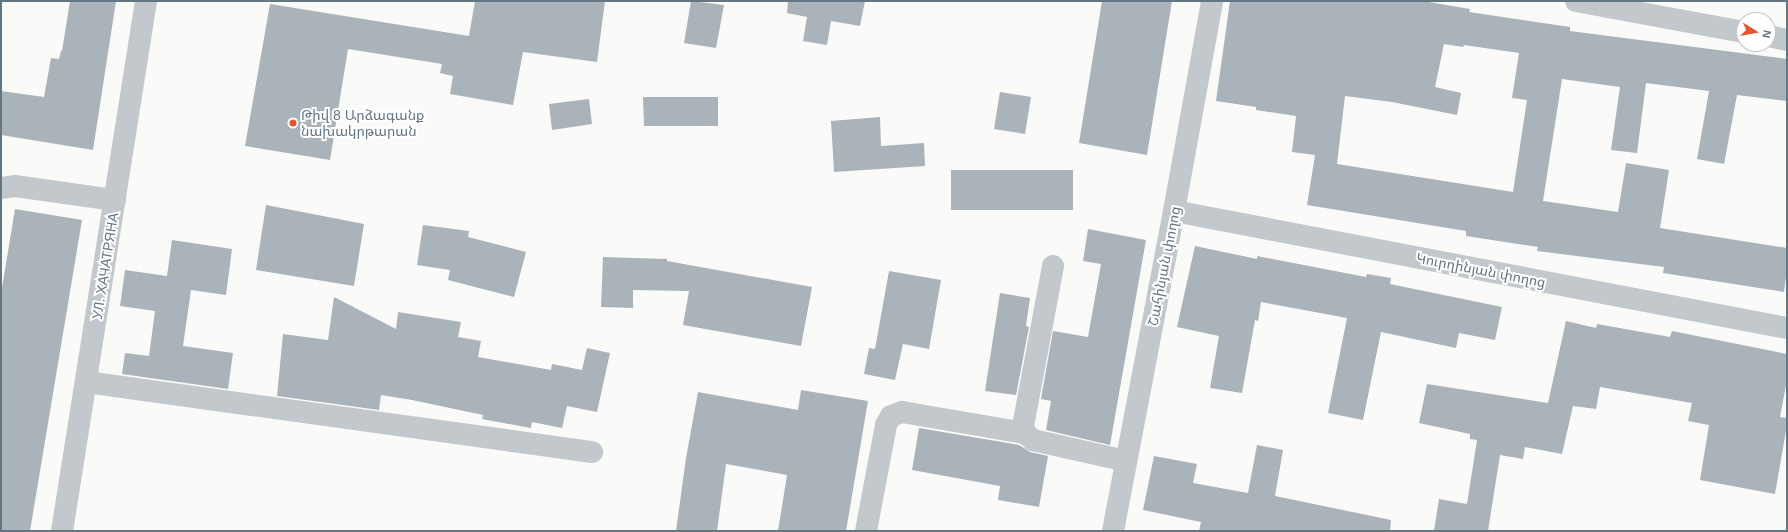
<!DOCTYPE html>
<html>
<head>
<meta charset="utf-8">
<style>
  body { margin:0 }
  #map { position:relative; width:1788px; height:532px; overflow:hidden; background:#fafaf8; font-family:Helvetica,"Noto Sans Armenian",sans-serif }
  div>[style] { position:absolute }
  .building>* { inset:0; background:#aab3b9 }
  .street>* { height:22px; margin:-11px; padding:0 11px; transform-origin:11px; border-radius:11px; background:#c3c8cc }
  .dots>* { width:11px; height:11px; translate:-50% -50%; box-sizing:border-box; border:2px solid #fff; border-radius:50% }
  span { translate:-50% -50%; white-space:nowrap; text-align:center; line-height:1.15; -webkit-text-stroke:4px #fff; paint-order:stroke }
  .poi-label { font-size:14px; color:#657683 }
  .left { translate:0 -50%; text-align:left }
  .street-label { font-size:14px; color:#657683 }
  .frame { position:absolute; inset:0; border:2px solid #657683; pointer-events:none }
  .north { position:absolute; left:1736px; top:12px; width:40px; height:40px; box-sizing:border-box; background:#fff; border:1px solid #c1c8cd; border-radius:50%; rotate:101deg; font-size:11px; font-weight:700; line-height:16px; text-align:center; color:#657683 }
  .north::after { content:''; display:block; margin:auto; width:14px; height:18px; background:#e4572e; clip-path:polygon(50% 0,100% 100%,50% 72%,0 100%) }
</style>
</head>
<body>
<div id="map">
  <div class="building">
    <div style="clip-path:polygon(70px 1px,116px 1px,93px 150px,1px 135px,1px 91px,44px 97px,51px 58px,59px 59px,61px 51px,62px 51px)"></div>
    <div style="clip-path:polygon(475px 1px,605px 1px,597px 62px,523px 52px,513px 105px,450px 94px,453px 76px,440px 73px,442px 64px,348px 49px,330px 160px,245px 146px,270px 4px,469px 36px)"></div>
    <div style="clip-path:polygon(691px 1px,724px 5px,716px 48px,684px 43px)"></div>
    <div style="clip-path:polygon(788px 1px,865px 1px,860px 26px,831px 21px,827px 45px,803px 41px,807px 17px,787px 13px)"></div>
    <div style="clip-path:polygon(1102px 1px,1172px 1px,1147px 155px,1079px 143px)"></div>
    <div style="clip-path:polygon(evenodd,1230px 1px,1423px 1px,1470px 9px,1469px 12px,1570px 27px,1570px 31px,1787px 59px,1787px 101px,1737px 95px,1724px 164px,1697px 159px,1709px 91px,1646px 83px,1637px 153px,1611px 150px,1620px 87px,1562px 79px,1543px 201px,1618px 212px,1626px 163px,1669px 170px,1660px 228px,1787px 248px,1787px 270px,1784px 292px,1663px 273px,1664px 267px,1537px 251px,1538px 247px,1466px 236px,1466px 231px,1307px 205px,1315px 155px,1292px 152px,1296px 116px,1256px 110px,1256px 107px,1216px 101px,1230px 1px,1444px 44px,1463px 47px,1464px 45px,1519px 53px,1512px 98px,1527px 100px,1513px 192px,1337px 164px,1345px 96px,1392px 102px,1457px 115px,1461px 93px,1435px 87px,1444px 44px)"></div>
    <div style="clip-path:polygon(1000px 92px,1031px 97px,1025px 134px,994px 129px)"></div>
    <div style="clip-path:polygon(643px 97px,718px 97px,718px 126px,644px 126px)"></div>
    <div style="clip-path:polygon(589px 99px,592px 124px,552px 130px,549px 104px)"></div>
    <div style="clip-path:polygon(880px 117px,881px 146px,924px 143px,925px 166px,834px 172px,831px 121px)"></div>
    <div style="clip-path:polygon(951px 170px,1073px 170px,1073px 210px,951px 210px)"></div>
    <div style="clip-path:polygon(266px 205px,364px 224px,354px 286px,256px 270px)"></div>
    <div style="clip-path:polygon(15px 209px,82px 220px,30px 531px,1px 531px,1px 294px)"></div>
    <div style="clip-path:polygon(423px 225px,469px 231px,468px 237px,526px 252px,514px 297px,448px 280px,450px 270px,417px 265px)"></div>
    <div style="clip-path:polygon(1088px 229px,1146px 240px,1110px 445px,1046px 430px,1051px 401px,1041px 399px,1053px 331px,1088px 337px,1101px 264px,1083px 261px)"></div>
    <div style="clip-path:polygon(172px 240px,232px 249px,226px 295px,191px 290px,183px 346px,233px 353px,228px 389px,122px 374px,125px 353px,149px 356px,155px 311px,120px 306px,125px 270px,167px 276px)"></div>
    <div style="clip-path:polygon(1195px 246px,1257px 259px,1257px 256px,1366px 277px,1367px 274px,1391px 278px,1390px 284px,1502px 307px,1495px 340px,1459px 333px,1456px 348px,1381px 332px,1363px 420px,1328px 413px,1347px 318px,1261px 302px,1258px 321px,1255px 320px,1242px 393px,1210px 388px,1219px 336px,1177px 327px)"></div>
    <div style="clip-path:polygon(603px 257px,667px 259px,667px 261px,812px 287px,801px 346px,683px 325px,689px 291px,633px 290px,633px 308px,601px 307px)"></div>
    <div style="clip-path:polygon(889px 271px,941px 280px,929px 349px,903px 344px,895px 380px,864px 374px,869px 348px,875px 349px)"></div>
    <div style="clip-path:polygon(1000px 293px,1030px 298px,1026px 326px,1029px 327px,1016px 395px,985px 391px)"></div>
    <div style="clip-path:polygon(334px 297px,396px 329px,398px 312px,461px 322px,458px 337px,481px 341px,478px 357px,551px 370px,552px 364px,582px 370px,587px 348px,610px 353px,597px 412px,567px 406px,562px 428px,532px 422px,531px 428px,482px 419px,483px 415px,412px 400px,381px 395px,379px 410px,277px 396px,283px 334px,328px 340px)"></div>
    <div style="clip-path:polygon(1566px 321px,1596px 328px,1597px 324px,1670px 337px,1672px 331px,1787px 354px,1787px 380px,1780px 417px,1787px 418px,1787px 425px,1775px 494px,1700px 480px,1709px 425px,1688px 421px,1692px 403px,1600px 387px,1596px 409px,1573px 406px,1562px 454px,1525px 447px,1523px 459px,1500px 455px,1488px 531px,1434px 531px,1439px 499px,1467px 504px,1477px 440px,1470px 439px,1470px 434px,1419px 423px,1427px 384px,1548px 403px)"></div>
    <div style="clip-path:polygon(801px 390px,868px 401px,846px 531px,778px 531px,787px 475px,726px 464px,717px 531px,676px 531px,686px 458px,698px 392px,798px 410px)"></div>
    <div style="clip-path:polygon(919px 428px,1019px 445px,1030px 452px,1048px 456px,1039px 507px,998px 500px,1000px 486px,912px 470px)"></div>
    <div style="clip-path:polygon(1257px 445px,1283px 450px,1275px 496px,1391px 520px,1390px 531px,1199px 531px,1201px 522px,1143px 510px,1154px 456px,1197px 464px,1193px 483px,1248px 493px)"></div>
  </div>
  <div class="street">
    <div style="left:1576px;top:1px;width:171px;rotate:10.5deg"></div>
    <div style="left:1768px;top:36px;width:19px;rotate:12deg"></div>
    <div style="left:1px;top:188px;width:14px;rotate:-8deg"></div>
    <div style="left:15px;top:186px;width:101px;rotate:8deg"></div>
    <div style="left:1174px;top:211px;width:624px;rotate:10.81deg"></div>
    <div style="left:1053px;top:266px;width:163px;rotate:100.6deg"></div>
    <div style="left:1023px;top:426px;width:7px;rotate:74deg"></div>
    <div style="left:1025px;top:433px;width:11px;rotate:41deg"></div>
    <div style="left:1033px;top:440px;width:95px;rotate:12.7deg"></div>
    <div style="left:86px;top:382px;width:511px;rotate:7.88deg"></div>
    <div style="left:62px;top:531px;width:537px;rotate:-80.99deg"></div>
    <div style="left:866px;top:531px;width:108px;rotate:-79.3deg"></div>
    <div style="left:886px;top:425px;width:10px;rotate:-61deg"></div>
    <div style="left:891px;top:416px;width:12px;rotate:-20deg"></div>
    <div style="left:902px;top:412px;width:125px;rotate:9.7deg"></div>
    <div style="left:1113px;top:531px;width:326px;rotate:-79.2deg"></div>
    <div style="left:1174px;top:211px;width:213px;rotate:-79.7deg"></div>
  </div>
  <div class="dots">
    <div style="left:293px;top:123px;background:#e4572e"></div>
  </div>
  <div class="poi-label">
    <span class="left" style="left:301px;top:123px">Թիվ 8 Արձագանք<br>նախակրթարան</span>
  </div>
  <div class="street-label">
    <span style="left:105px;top:266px;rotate:-81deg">УЛ. ХАЧАТРЯНА</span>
    <span style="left:1164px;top:266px;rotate:-79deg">Շահինյան փողոց</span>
    <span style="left:1481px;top:270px;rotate:11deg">Կուրղինյան փողոց</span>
  </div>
  <div class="frame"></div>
  <div class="north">N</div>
</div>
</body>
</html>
